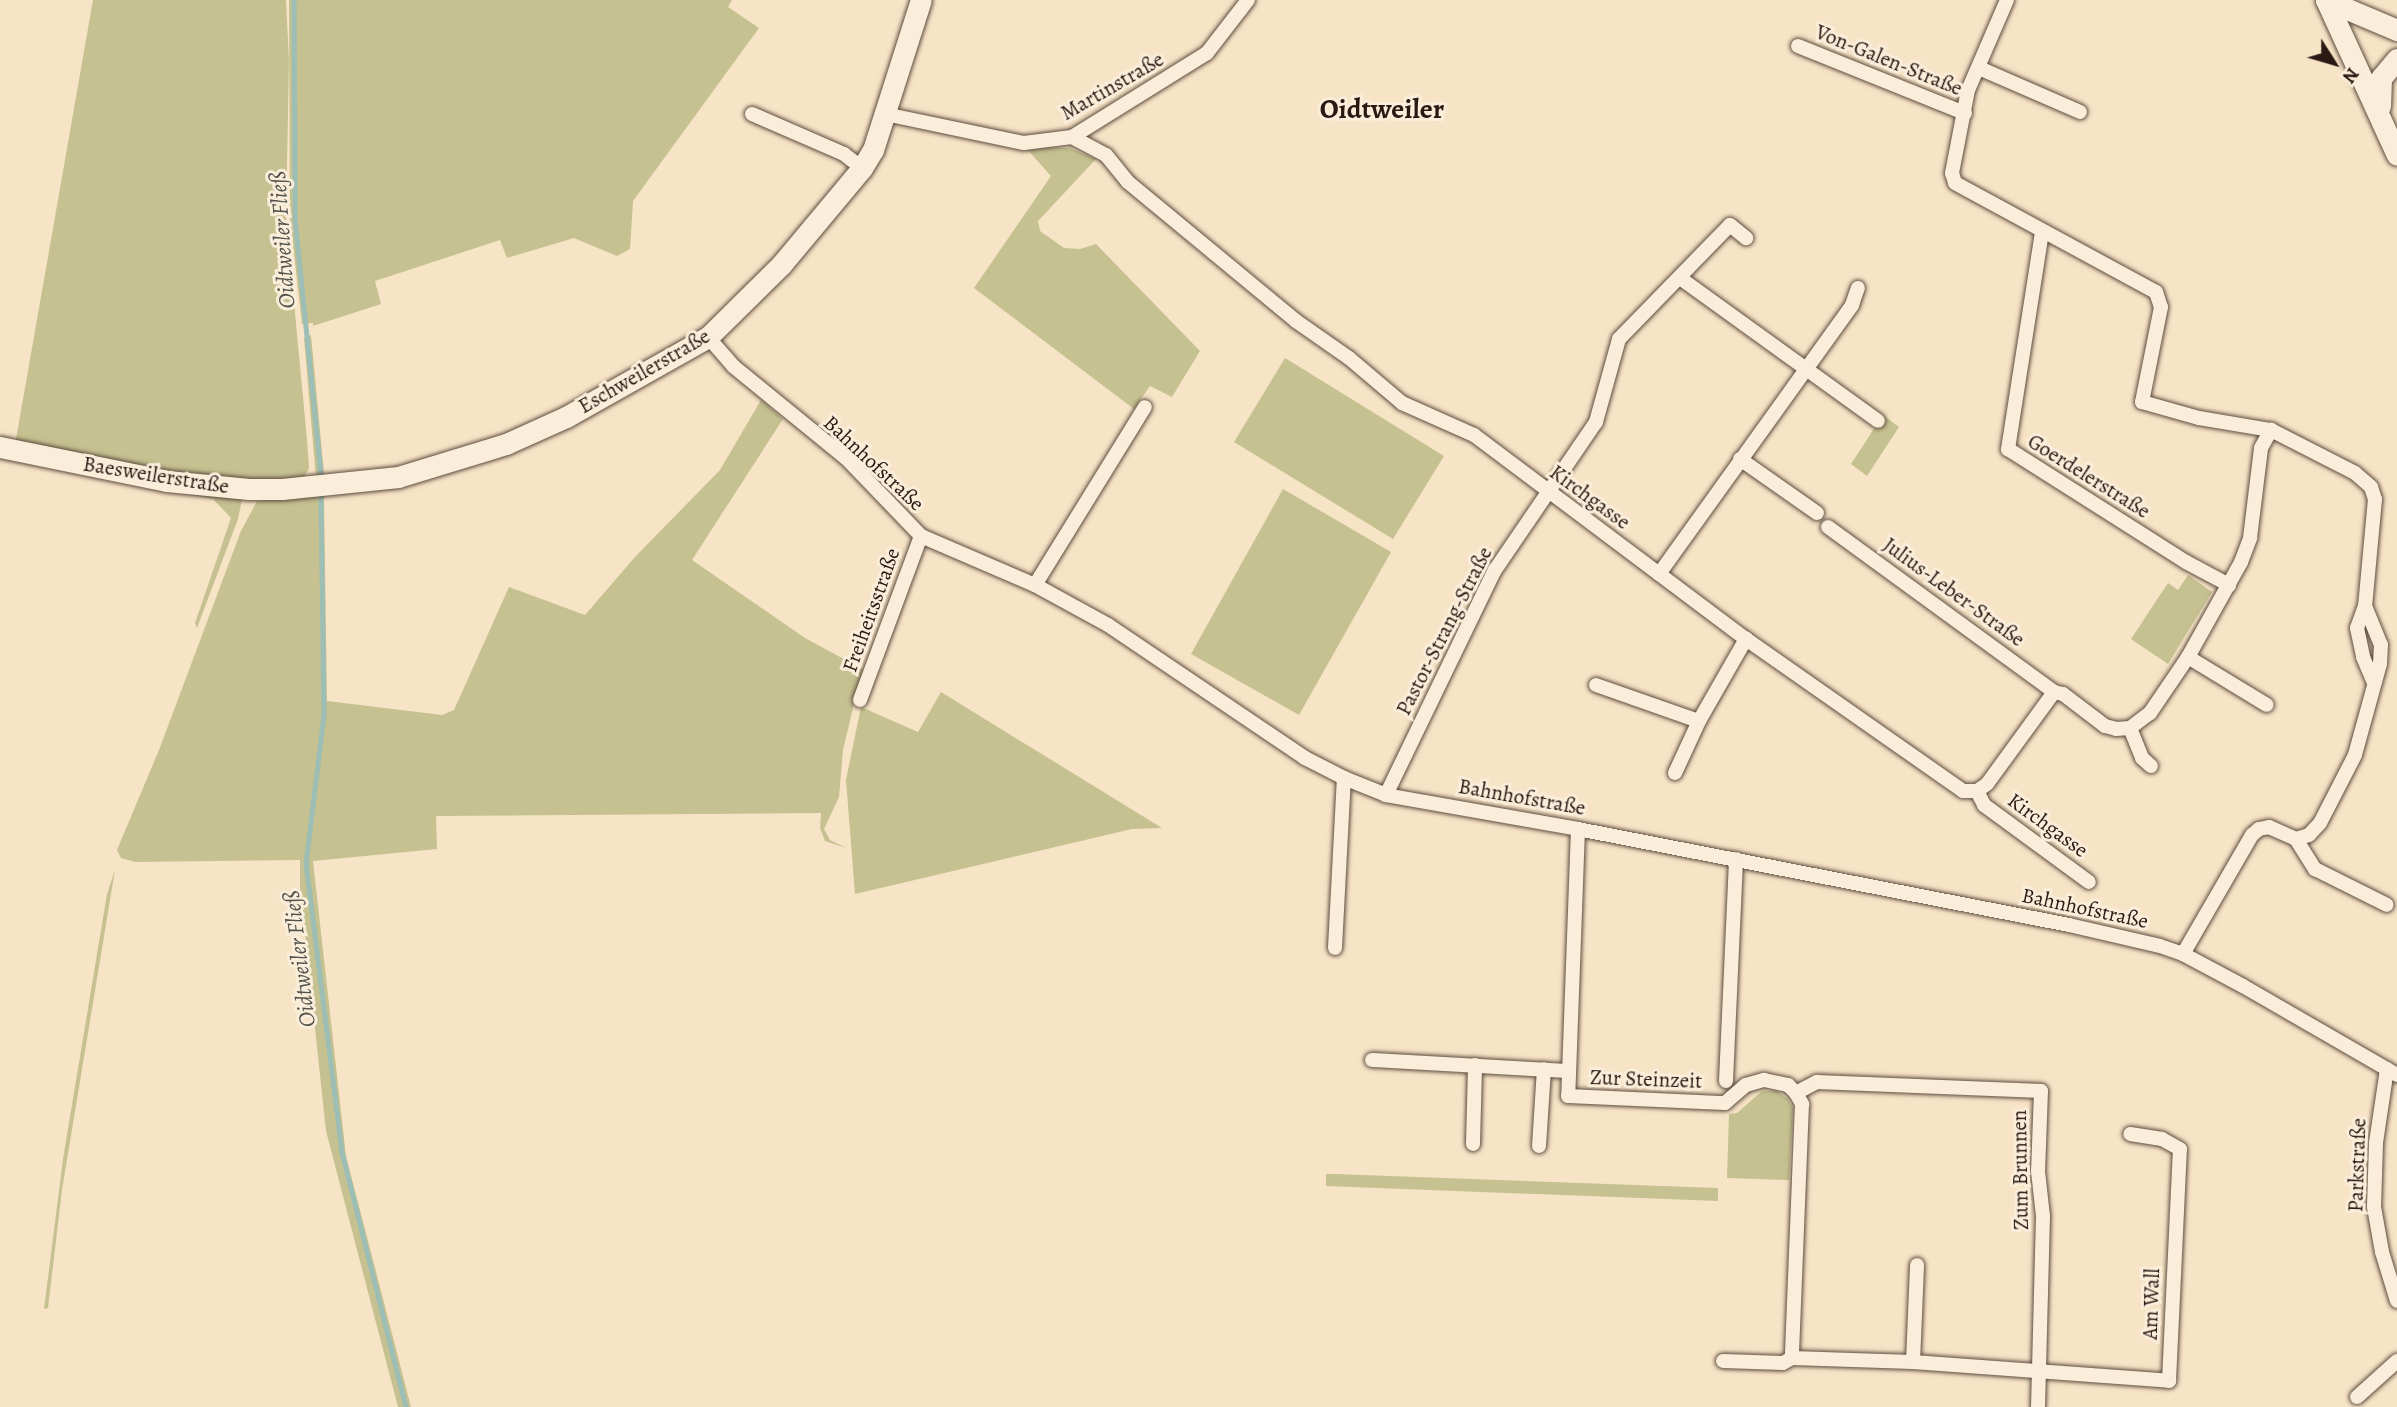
<!DOCTYPE html>
<html>
<head>
<meta charset="utf-8">
<style>
  body { margin:0 }
  #map { position:relative; width:2397px; height:1407px; overflow:hidden; background:#f7e4c6; font-family:Alegreya,serif }
  div>[style] { position:absolute }
  .green>* { inset:0; background:#c5c190 }
  .stream>* { height:4.5px; margin:-2.25px; padding:0 2.25px; transform-origin:2.25px; border-radius:2.25px; background:#9dbeb5 }
  .roads { filter:drop-shadow(0 0 2px #5d4c40) drop-shadow(0 0 2px #5d4c40) }
  .street>* { height:14px; margin:-7px; padding:0 7px; transform-origin:7px; border-radius:7px; background:#faedda }
  .secondary>* { height:21px; margin:-10.5px; padding:0 10.5px; transform-origin:10.5px; border-radius:10.5px; background:#faedda }
  span { translate:-50% -50%; white-space:nowrap; text-align:center; line-height:1.15; -webkit-text-stroke:6px #faedda; paint-order:stroke }
  .street-label { font-size:21px; color:#2a1913 }
  .water-label { font-size:23px; color:#52534c; font-style:italic }
  .district-label { font-size:28px; color:#2a1913; font-weight:700 }
  .north { position:absolute; left:2299px; top:28px; width:70px; height:70px; -webkit-text-stroke:5px #faedda; paint-order:stroke; rotate:127deg; font-size:19px; font-weight:700; line-height:28px; text-align:center; color:#2a1913 }
  .north::after { content:''; display:block; margin:auto; width:24px; height:32px; background:#2a1913; clip-path:polygon(50% 0,100% 100%,50% 72%,0 100%) }
</style>
</head>
<body>
<div id="map">
  <div class="green">
    <div style="clip-path:polygon(93px 0,286px 0,289px 61px,286px 218px,307px 440px,309px 468px,304px 478px,224px 480px,15px 445px)"></div>
    <div style="clip-path:polygon(289px 0,732px 0,728px 7px,759px 28px,633px 201px,630px 249px,617px 256px,574px 238px,507px 258px,500px 240px,375px 281px,381px 304px,313px 326px,313px 323px,302px 324px,290px 218px)"></div>
    <div style="clip-path:polygon(1025px 147px,1070px 148px,1096px 159px,1038px 221px,1040px 231px,1064px 248px,1080px 249px,1096px 244px,1200px 351px,1172px 397px,1150px 386px,1134px 409px,974px 288px,1051px 176px)"></div>
    <div style="clip-path:polygon(311px 335px,324px 473px,324px 478px,316px 478px,304px 338px)"></div>
    <div style="clip-path:polygon(1285px 358px,1444px 456px,1393px 539px,1234px 442px)"></div>
    <div style="clip-path:polygon(761px 400px,783px 419px,692px 560px,805px 638px,866px 671px,854px 704px,843px 750px,839px 797px,824px 829px,830px 840px,846px 848px,825px 841px,820px 828px,821px 813px,436px 816px,437px 849px,313px 861px,346px 1156px,411px 1407px,398px 1407px,326px 1131px,300px 889px,300px 860px,135px 862px,121px 858px,117px 850px,159px 750px,241px 531px,257px 501px,324px 496px,327px 701px,442px 715px,454px 710px,509px 587px,585px 615px,635px 557px,720px 470px)"></div>
    <div style="clip-path:polygon(1883px 415px,1899px 427px,1867px 476px,1851px 464px)"></div>
    <div style="clip-path:polygon(0 454px,243px 494px,238px 519px,197px 628px,195px 623px,231px 518px,213px 499px,19px 462px,0 458px)"></div>
    <div style="clip-path:polygon(1283px 489px,1391px 552px,1299px 715px,1191px 654px)"></div>
    <div style="clip-path:polygon(2188px 575px,2212px 592px,2168px 664px,2131px 639px,2168px 583px,2178px 590px)"></div>
    <div style="clip-path:polygon(941px 692px,1162px 828px,1132px 829px,855px 894px,846px 780px,861px 707px,918px 732px)"></div>
    <div style="clip-path:polygon(115px 870px,62px 1190px,48px 1308px,44px 1309px,63px 1159px,107px 894px)"></div>
    <div style="clip-path:polygon(1762px 1091px,1777px 1091px,1788px 1099px,1793px 1108px,1789px 1180px,1727px 1178px,1729px 1114px,1737px 1113px)"></div>
    <div style="clip-path:polygon(1326px 1174px,1335px 1174px,1718px 1188px,1718px 1201px,1326px 1186px)"></div>
  </div>
  <div class="stream">
    <div style="left:294px;top:0;width:218px;rotate:89.7deg"></div>
    <div style="left:295px;top:218px;width:259px;rotate:84.2deg"></div>
    <div style="left:321px;top:498px;width:217px;rotate:89.2deg"></div>
    <div style="left:324px;top:715px;width:149px;rotate:96.9deg"></div>
    <div style="left:306px;top:863px;width:291px;rotate:82.9deg"></div>
    <div style="left:342px;top:1152px;width:263px;rotate:75.9deg"></div>
  </div>
  <div class="roads">
    <div class="street">
      <div style="left:2007px;top:0;width:98px;rotate:113.4deg"></div>
      <div style="left:1968px;top:90px;width:85px;rotate:100.9deg"></div>
      <div style="left:1952px;top:173px;width:10px;rotate:73deg"></div>
      <div style="left:1955px;top:183px;width:229px;rotate:28.5deg"></div>
      <div style="left:2156px;top:292px;width:16px;rotate:72deg"></div>
      <div style="left:2161px;top:307px;width:97px;rotate:101.3deg"></div>
      <div style="left:2142px;top:402px;width:59px;rotate:15.7deg"></div>
      <div style="left:2199px;top:418px;width:73px;rotate:9.5deg"></div>
      <div style="left:2271px;top:430px;width:94px;rotate:27.1deg"></div>
      <div style="left:2355px;top:473px;width:21px;rotate:41deg"></div>
      <div style="left:2371px;top:487px;width:13px;rotate:72deg"></div>
      <div style="left:2375px;top:499px;width:107px;rotate:95.3deg"></div>
      <div style="left:2365px;top:606px;width:42px;rotate:67.7deg"></div>
      <div style="left:2381px;top:645px;width:19px;rotate:93deg"></div>
      <div style="left:2380px;top:664px;width:94px;rotate:105.4deg"></div>
      <div style="left:2355px;top:755px;width:76px;rotate:117.2deg"></div>
      <div style="left:2320px;top:823px;width:16px;rotate:133deg"></div>
      <div style="left:2309px;top:835px;width:14px;rotate:163deg"></div>
      <div style="left:1798px;top:46px;width:180px;rotate:21.9deg"></div>
      <div style="left:1979px;top:68px;width:110px;rotate:23.5deg"></div>
      <div style="left:752px;top:114px;width:100px;rotate:23.5deg"></div>
      <div style="left:844px;top:154px;width:23px;rotate:38deg"></div>
      <div style="left:885px;top:114px;width:142px;rotate:11.8deg"></div>
      <div style="left:1024px;top:143px;width:48px;rotate:-7.1deg"></div>
      <div style="left:1072px;top:137px;width:159px;rotate:-31.9deg"></div>
      <div style="left:1207px;top:53px;width:67px;rotate:-52.3deg"></div>
      <div style="left:1072px;top:137px;width:38px;rotate:28deg"></div>
      <div style="left:1106px;top:155px;width:35px;rotate:51deg"></div>
      <div style="left:1128px;top:182px;width:218px;rotate:39.6deg"></div>
      <div style="left:1296px;top:321px;width:65px;rotate:34.9deg"></div>
      <div style="left:1349px;top:358px;width:70px;rotate:40.3deg"></div>
      <div style="left:1402px;top:403px;width:79px;rotate:24deg"></div>
      <div style="left:1474px;top:435px;width:340px;rotate:36.9deg"></div>
      <div style="left:1746px;top:639px;width:265px;rotate:35deg"></div>
      <div style="left:1963px;top:791px;width:14px"></div>
      <div style="left:2042px;top:232px;width:220px;rotate:98.9deg"></div>
      <div style="left:2008px;top:449px;width:211px;rotate:32.4deg"></div>
      <div style="left:2186px;top:562px;width:49px;rotate:28.1deg"></div>
      <div style="left:1680px;top:278px;width:244px;rotate:35.8deg"></div>
      <div style="left:708px;top:337px;width:38px;rotate:49deg"></div>
      <div style="left:733px;top:366px;width:146px;rotate:39.2deg"></div>
      <div style="left:846px;top:458px;width:108px;rotate:46.1deg"></div>
      <div style="left:921px;top:536px;width:124px;rotate:23.3deg"></div>
      <div style="left:1035px;top:585px;width:83px;rotate:28.7deg"></div>
      <div style="left:1108px;top:625px;width:238px;rotate:34deg"></div>
      <div style="left:1305px;top:758px;width:44px;rotate:27.1deg"></div>
      <div style="left:1344px;top:778px;width:45px;rotate:22deg"></div>
      <div style="left:1386px;top:795px;width:195px;rotate:10deg"></div>
      <div style="left:1578px;top:829px;width:500px;rotate:11.06deg"></div>
      <div style="left:2069px;top:925px;width:93px;rotate:13deg"></div>
      <div style="left:2160px;top:946px;width:24px;rotate:19deg"></div>
      <div style="left:2183px;top:954px;width:68px;rotate:28.1deg"></div>
      <div style="left:2243px;top:986px;width:178px;rotate:30deg"></div>
      <div style="left:1740px;top:459px;width:94px;rotate:35deg"></div>
      <div style="left:1828px;top:527px;width:280px;rotate:36.1deg"></div>
      <div style="left:1659px;top:574px;width:331px;rotate:-54.3deg"></div>
      <div style="left:1852px;top:305px;width:18px;rotate:-71deg"></div>
      <div style="left:1035px;top:585px;width:209px;rotate:-58.3deg"></div>
      <div style="left:2365px;top:606px;width:23px;rotate:110deg"></div>
      <div style="left:2357px;top:628px;width:30px;rotate:78deg"></div>
      <div style="left:2363px;top:657px;width:28px;rotate:67deg"></div>
      <div style="left:2188px;top:657px;width:92px;rotate:31.3deg"></div>
      <div style="left:1596px;top:685px;width:109px;rotate:19.3deg"></div>
      <div style="left:860px;top:700px;width:175px;rotate:-69.6deg"></div>
      <div style="left:2130px;top:728px;width:32px;rotate:68deg"></div>
      <div style="left:2142px;top:758px;width:12px;rotate:42deg"></div>
      <div style="left:1675px;top:773px;width:57px;rotate:-65.2deg"></div>
      <div style="left:1699px;top:721px;width:95px;rotate:-60.2deg"></div>
      <div style="left:1977px;top:791px;width:12px;rotate:-35deg"></div>
      <div style="left:1987px;top:784px;width:114px;rotate:-53.9deg"></div>
      <div style="left:2054px;top:692px;width:9px;rotate:13deg"></div>
      <div style="left:2063px;top:694px;width:53px;rotate:37.3deg"></div>
      <div style="left:2105px;top:726px;width:11px;rotate:15deg"></div>
      <div style="left:2116px;top:729px;width:14px;rotate:-4deg"></div>
      <div style="left:2130px;top:728px;width:25px;rotate:-37deg"></div>
      <div style="left:2150px;top:713px;width:68px;rotate:-55.8deg"></div>
      <div style="left:2188px;top:657px;width:109px;rotate:-60.8deg"></div>
      <div style="left:2241px;top:562px;width:26px;rotate:-69deg"></div>
      <div style="left:2250px;top:538px;width:91px;rotate:-83deg"></div>
      <div style="left:2261px;top:448px;width:21px;rotate:-61deg"></div>
      <div style="left:1977px;top:791px;width:16px;rotate:63deg"></div>
      <div style="left:1984px;top:805px;width:130px;rotate:36.3deg"></div>
      <div style="left:1386px;top:795px;width:250px;rotate:-64.2deg"></div>
      <div style="left:1495px;top:570px;width:179px;rotate:-55.7deg"></div>
      <div style="left:1596px;top:422px;width:86px;rotate:-74.5deg"></div>
      <div style="left:1619px;top:339px;width:159px;rotate:-45.8deg"></div>
      <div style="left:1730px;top:225px;width:21px;rotate:39deg"></div>
      <div style="left:1578px;top:829px;width:267px;rotate:92.1deg"></div>
      <div style="left:1568px;top:1096px;width:157px;rotate:2.6deg"></div>
      <div style="left:1725px;top:1103px;width:28px;rotate:-41deg"></div>
      <div style="left:1746px;top:1085px;width:19px;rotate:-16deg"></div>
      <div style="left:1764px;top:1080px;width:25px;rotate:12deg"></div>
      <div style="left:1788px;top:1085px;width:11px;rotate:45deg"></div>
      <div style="left:1796px;top:1093px;width:13px;rotate:61deg"></div>
      <div style="left:1802px;top:1104px;width:254px;rotate:92.3deg"></div>
      <div style="left:1335px;top:948px;width:170px;rotate:-87deg"></div>
      <div style="left:2183px;top:954px;width:138px;rotate:-59.9deg"></div>
      <div style="left:2252px;top:835px;width:9px;rotate:-41deg"></div>
      <div style="left:2259px;top:829px;width:10px;rotate:-11deg"></div>
      <div style="left:2269px;top:827px;width:30px;rotate:24deg"></div>
      <div style="left:2296px;top:839px;width:36px;rotate:58deg"></div>
      <div style="left:2315px;top:869px;width:80px;rotate:26.6deg"></div>
      <div style="left:1372px;top:1060px;width:197px;rotate:3.2deg"></div>
      <div style="left:2387px;top:1069px;width:75px;rotate:98.5deg"></div>
      <div style="left:2376px;top:1143px;width:64px;rotate:91.8deg"></div>
      <div style="left:2374px;top:1207px;width:46px;rotate:79.9deg"></div>
      <div style="left:2382px;top:1252px;width:51px;rotate:73deg"></div>
      <div style="left:1726px;top:1081px;width:222px;rotate:-87.4deg"></div>
      <div style="left:1796px;top:1093px;width:24px;rotate:-28deg"></div>
      <div style="left:1817px;top:1082px;width:224px;rotate:2.3deg"></div>
      <div style="left:2041px;top:1091px;width:80px;rotate:92.1deg"></div>
      <div style="left:2038px;top:1171px;width:45px;rotate:83.7deg"></div>
      <div style="left:2043px;top:1216px;width:191px;rotate:91.5deg"></div>
      <div style="left:1473px;top:1144px;width:79px;rotate:-88.5deg"></div>
      <div style="left:1539px;top:1146px;width:77px;rotate:-86.3deg"></div>
      <div style="left:1723px;top:1361px;width:60px;rotate:1.9deg"></div>
      <div style="left:1783px;top:1363px;width:10px;rotate:-29deg"></div>
      <div style="left:1792px;top:1358px;width:121px;rotate:1.9deg"></div>
      <div style="left:1913px;top:1362px;width:257px;rotate:4.2deg"></div>
      <div style="left:2169px;top:1381px;width:232px;rotate:-87.3deg"></div>
      <div style="left:2180px;top:1149px;width:21px;rotate:-151deg"></div>
      <div style="left:2162px;top:1139px;width:32px;rotate:-171deg"></div>
      <div style="left:1913px;top:1362px;width:97px;rotate:-87.6deg"></div>
      <div style="left:2357px;top:1397px;width:54px;rotate:-42deg"></div>
    </div>
    <div class="secondary">
      <div style="left:2326px;top:0;width:170px;rotate:65.4deg"></div>
      <div style="left:2326px;top:0;width:77px;rotate:22.9deg"></div>
      <div style="left:2380px;top:106px;width:28px;rotate:-88deg"></div>
      <div style="left:2381px;top:78px;width:25px;rotate:-50deg"></div>
      <div style="left:0;top:447px;width:170px;rotate:11.5deg"></div>
      <div style="left:167px;top:481px;width:82px;rotate:5.6deg"></div>
      <div style="left:249px;top:489px;width:33px"></div>
      <div style="left:282px;top:489px;width:117px;rotate:-5.9deg"></div>
      <div style="left:398px;top:477px;width:113px;rotate:-17deg"></div>
      <div style="left:506px;top:444px;width:66px;rotate:-24.2deg"></div>
      <div style="left:566px;top:417px;width:163px;rotate:-29.4deg"></div>
      <div style="left:708px;top:337px;width:103px;rotate:-44.6deg"></div>
      <div style="left:781px;top:265px;width:126px;rotate:-50.1deg"></div>
      <div style="left:862px;top:168px;width:21px;rotate:-59deg"></div>
      <div style="left:873px;top:150px;width:157px;rotate:-72.3deg"></div>
    </div>
  </div>
  <div class="street-label">
    <span style="left:1889px;top:60px;rotate:22deg">Von-Galen-Straße</span>
    <span style="left:1112px;top:86px;rotate:-30deg">Martinstraße</span>
    <span style="left:644px;top:371px;rotate:-30deg">Eschweilerstraße</span>
    <span style="left:874px;top:463px;rotate:43deg">Bahnhofstraße</span>
    <span style="left:156px;top:475px;rotate:9deg">Baesweilerstraße</span>
    <span style="left:2089px;top:476px;rotate:32deg">Goerdelerstraße</span>
    <span style="left:1590px;top:497px;rotate:36deg">Kirchgasse</span>
    <span style="left:1954px;top:592px;rotate:36deg">Julius-Leber-Straße</span>
    <span style="left:871px;top:610px;rotate:-70deg">Freiheitsstraße</span>
    <span style="left:1444px;top:631px;rotate:-63deg">Pastor-Strang-Straße</span>
    <span style="left:1522px;top:797px;rotate:10deg">Bahnhofstraße</span>
    <span style="left:2048px;top:825px;rotate:36deg">Kirchgasse</span>
    <span style="left:2085px;top:908px;rotate:12deg">Bahnhofstraße</span>
    <span style="left:1646px;top:1079px;rotate:2deg">Zur Steinzeit</span>
    <span style="left:2357px;top:1165px;rotate:-88deg">Parkstraße</span>
    <span style="left:2020px;top:1170px;rotate:-91deg">Zum Brunnen</span>
    <span style="left:2151px;top:1304px;rotate:-88deg">Am Wall</span>
  </div>
  <div class="water-label">
    <span style="left:283px;top:240px;rotate:-94deg">Oidtweiler Fließ</span>
    <span style="left:300px;top:959px;rotate:-97deg">Oidtweiler Fließ</span>
  </div>
  <div class="district-label">
    <span style="left:1382px;top:109px">Oidtweiler</span>
  </div>
  <div class="north">N</div>
</div>
</body>
</html>
